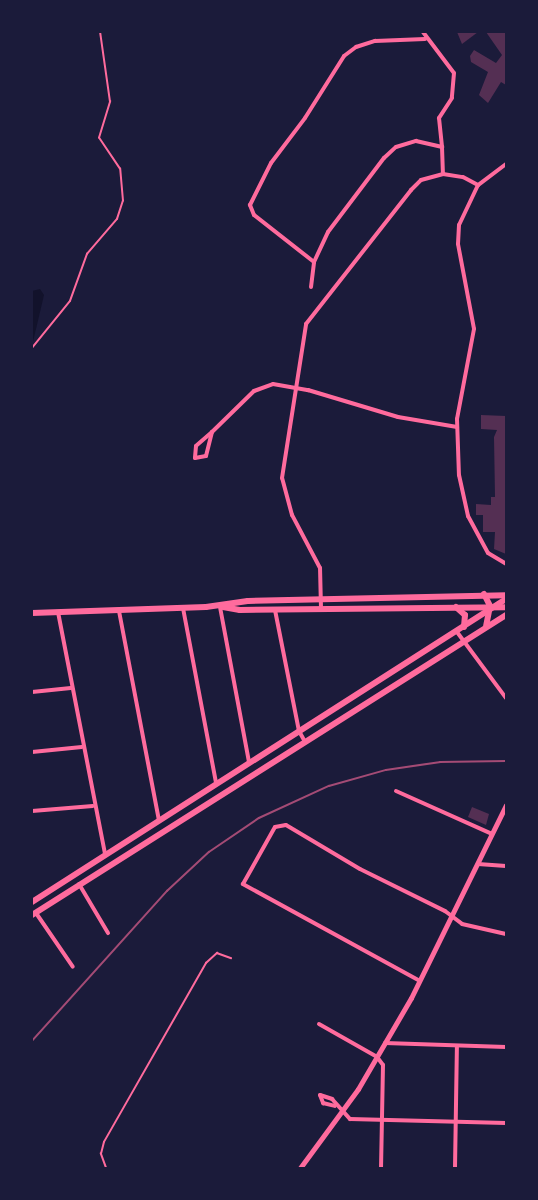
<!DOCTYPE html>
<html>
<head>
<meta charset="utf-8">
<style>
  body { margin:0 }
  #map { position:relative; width:538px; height:1200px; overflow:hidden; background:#1b1b3a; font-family:"Archivo Narrow",sans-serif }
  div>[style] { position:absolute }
  .water>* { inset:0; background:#12122b }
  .building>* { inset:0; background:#542f53 }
  .path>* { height:1.5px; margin:-0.75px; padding:0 0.75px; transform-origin:0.75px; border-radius:0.75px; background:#ff6b9d }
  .service>* { height:1.5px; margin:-0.75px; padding:0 0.75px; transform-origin:0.75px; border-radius:0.75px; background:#ff6b9d }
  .minor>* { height:4px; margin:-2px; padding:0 2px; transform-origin:2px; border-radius:2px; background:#ff6b9d }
  .secondary>* { height:5px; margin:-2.5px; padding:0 2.5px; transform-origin:2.5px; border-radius:2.5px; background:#ff6b9d }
  .primary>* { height:6px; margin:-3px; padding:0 3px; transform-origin:3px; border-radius:3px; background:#ff6b9d }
  .trunk>* { height:6px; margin:-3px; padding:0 3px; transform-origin:3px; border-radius:3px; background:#ff6b9d }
  .rail>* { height:1.5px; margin:-0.75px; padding:0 0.75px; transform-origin:0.75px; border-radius:0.75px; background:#a44b75 }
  span { translate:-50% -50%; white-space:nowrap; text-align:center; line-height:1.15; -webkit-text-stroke:6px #1b1b3a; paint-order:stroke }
  .frame { position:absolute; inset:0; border:33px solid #1b1b3a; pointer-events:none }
</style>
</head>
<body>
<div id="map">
  <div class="water">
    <div style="clip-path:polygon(40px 289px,44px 295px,32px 346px,32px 291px)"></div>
  </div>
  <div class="building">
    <div style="clip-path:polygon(457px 32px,478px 32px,462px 44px)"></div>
    <div style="clip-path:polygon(486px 32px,506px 32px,506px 85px,501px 82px,488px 103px,479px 95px,488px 72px,471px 62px,470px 56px,474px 50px,496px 63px,502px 55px)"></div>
    <div style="clip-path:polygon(481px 415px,506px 416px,506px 554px,494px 549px,495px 532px,483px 532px,483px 515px,476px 515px,476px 504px,491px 505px,491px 497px,495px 497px,494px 437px,497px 430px,481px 429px)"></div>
    <div style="clip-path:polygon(472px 807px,489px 814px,486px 825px,468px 817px)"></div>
  </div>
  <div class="path">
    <div style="left:32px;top:348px;width:60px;rotate:-51deg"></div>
    <div style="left:70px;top:301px;width:50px;rotate:-70.1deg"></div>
    <div style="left:87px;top:254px;width:46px;rotate:-49.4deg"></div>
    <div style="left:117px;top:219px;width:19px;rotate:-72deg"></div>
    <div style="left:123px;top:201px;width:32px;rotate:-95deg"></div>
    <div style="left:120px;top:169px;width:37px;rotate:-124deg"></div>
    <div style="left:99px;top:138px;width:38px;rotate:-73deg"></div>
    <div style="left:110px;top:102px;width:71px;rotate:-98.1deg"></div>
  </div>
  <div class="service">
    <div style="left:106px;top:1168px;width:15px;rotate:-110deg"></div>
    <div style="left:101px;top:1154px;width:12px;rotate:-76deg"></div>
    <div style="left:104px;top:1142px;width:206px;rotate:-60.3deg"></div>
    <div style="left:206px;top:963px;width:15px;rotate:-42deg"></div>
    <div style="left:217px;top:953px;width:15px;rotate:20deg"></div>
  </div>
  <div class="minor">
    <div style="left:423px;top:32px;width:51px;rotate:52.9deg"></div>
    <div style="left:454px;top:73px;width:25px;rotate:95deg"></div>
    <div style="left:452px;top:98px;width:24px;rotate:123deg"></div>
    <div style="left:439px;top:118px;width:29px;rotate:84deg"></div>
    <div style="left:506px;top:164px;width:35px;rotate:143deg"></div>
    <div style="left:478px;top:185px;width:44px;rotate:115.4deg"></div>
    <div style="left:459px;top:225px;width:19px;rotate:93deg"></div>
    <div style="left:458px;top:244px;width:86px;rotate:79.3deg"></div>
    <div style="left:474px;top:329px;width:92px;rotate:100.7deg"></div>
    <div style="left:457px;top:419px;width:56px;rotate:88deg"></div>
    <div style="left:459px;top:475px;width:42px;rotate:77.6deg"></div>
    <div style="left:468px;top:516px;width:42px;rotate:61.6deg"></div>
    <div style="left:488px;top:553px;width:21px;rotate:31deg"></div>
    <div style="left:314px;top:262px;width:76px;rotate:-141.9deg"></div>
    <div style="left:254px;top:215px;width:11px;rotate:-112deg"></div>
    <div style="left:250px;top:205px;width:47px;rotate:-63.4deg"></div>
    <div style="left:271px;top:163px;width:56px;rotate:-52.9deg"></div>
    <div style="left:305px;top:118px;width:73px;rotate:-57.8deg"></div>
    <div style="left:344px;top:56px;width:15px;rotate:-37deg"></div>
    <div style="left:356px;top:47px;width:20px;rotate:-18deg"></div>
    <div style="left:375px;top:41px;width:50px;rotate:-2.3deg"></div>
    <div style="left:311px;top:287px;width:25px;rotate:-83deg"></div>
    <div style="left:314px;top:262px;width:33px;rotate:-65deg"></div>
    <div style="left:328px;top:232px;width:93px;rotate:-52.9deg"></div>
    <div style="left:384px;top:158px;width:16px;rotate:-43deg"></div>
    <div style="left:396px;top:147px;width:21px;rotate:-17deg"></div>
    <div style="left:416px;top:141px;width:27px;rotate:13deg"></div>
    <div style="left:442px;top:147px;width:27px;rotate:88deg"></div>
    <div style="left:443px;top:174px;width:20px;rotate:9deg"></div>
    <div style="left:463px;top:177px;width:17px;rotate:28deg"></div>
    <div style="left:212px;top:432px;width:21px;rotate:139deg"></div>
    <div style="left:196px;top:446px;width:12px;rotate:95deg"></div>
    <div style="left:195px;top:458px;width:11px;rotate:-10deg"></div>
    <div style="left:206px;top:456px;width:25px;rotate:-76deg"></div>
    <div style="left:212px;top:432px;width:59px;rotate:-44.3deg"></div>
    <div style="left:254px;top:391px;width:20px;rotate:-20deg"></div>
    <div style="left:273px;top:384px;width:36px;rotate:10deg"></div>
    <div style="left:308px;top:390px;width:94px;rotate:16.7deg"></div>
    <div style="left:398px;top:417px;width:60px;rotate:9.6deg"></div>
    <div style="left:220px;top:607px;width:158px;rotate:79.4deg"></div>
    <div style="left:183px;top:608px;width:178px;rotate:79.3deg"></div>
    <div style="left:321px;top:608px;width:40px;rotate:-91.4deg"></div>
    <div style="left:320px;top:568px;width:60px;rotate:-117.8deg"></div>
    <div style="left:292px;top:515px;width:38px;rotate:-105deg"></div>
    <div style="left:282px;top:478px;width:156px;rotate:-81.1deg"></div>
    <div style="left:306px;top:324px;width:170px;rotate:-51.9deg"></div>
    <div style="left:411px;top:190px;width:14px;rotate:-45deg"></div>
    <div style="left:421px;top:180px;width:23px;rotate:-15deg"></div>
    <div style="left:275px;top:610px;width:123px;rotate:78.8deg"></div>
    <div style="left:299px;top:731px;width:10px;rotate:61deg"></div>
    <div style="left:119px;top:611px;width:213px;rotate:79.2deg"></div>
    <div style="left:58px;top:612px;width:247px;rotate:79deg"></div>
    <div style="left:457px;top:632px;width:82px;rotate:53.4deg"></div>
    <div style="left:32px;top:692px;width:39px;rotate:-6deg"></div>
    <div style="left:32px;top:752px;width:50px;rotate:-5.7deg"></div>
    <div style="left:396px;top:791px;width:105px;rotate:24.1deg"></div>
    <div style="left:32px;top:811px;width:61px;rotate:-4.7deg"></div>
    <div style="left:478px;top:864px;width:28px;rotate:4deg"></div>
    <div style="left:79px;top:884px;width:57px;rotate:59.4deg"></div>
    <div style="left:36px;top:913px;width:65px;rotate:55.6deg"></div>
    <div style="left:420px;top:981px;width:202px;rotate:-151.3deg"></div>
    <div style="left:243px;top:884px;width:65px;rotate:-60.7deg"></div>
    <div style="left:275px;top:827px;width:11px;rotate:-10deg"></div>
    <div style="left:286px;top:825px;width:86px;rotate:30.7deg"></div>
    <div style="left:360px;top:869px;width:95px;rotate:26.3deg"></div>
    <div style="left:445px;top:911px;width:21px;rotate:37deg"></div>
    <div style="left:462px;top:924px;width:45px;rotate:12.8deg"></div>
    <div style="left:319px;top:1024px;width:67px;rotate:29.6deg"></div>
    <div style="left:377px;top:1057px;width:10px;rotate:53deg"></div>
    <div style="left:383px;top:1065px;width:103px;rotate:91.1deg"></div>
    <div style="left:385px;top:1043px;width:121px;rotate:1.9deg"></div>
    <div style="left:320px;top:1095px;width:13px;rotate:18deg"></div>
    <div style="left:332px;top:1099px;width:27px;rotate:48deg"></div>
    <div style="left:350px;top:1119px;width:156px;rotate:1.5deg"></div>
    <div style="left:320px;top:1095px;width:9px;rotate:69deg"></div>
    <div style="left:323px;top:1103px;width:12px;rotate:14deg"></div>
    <div style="left:455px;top:1168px;width:122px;rotate:-89.1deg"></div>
  </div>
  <div class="secondary">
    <div style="left:300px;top:1168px;width:98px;rotate:-53.7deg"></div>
    <div style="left:358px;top:1089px;width:105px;rotate:-59.8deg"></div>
    <div style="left:411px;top:998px;width:215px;rotate:-63.8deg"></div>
  </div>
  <div class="primary">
    <div style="left:32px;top:902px;width:563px;rotate:-32.59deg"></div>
    <div style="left:32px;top:915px;width:561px;rotate:-32.33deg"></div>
  </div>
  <div class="trunk">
    <div style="left:484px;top:594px;width:13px;rotate:63deg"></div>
    <div style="left:490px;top:606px;width:20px;rotate:101deg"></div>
    <div style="left:223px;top:607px;width:17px;rotate:10deg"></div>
    <div style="left:240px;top:610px;width:266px;rotate:-0.6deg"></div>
    <div style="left:456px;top:607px;width:12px;rotate:42deg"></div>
    <div style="left:465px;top:615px;width:12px;rotate:95deg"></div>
    <div style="left:32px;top:613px;width:174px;rotate:-2deg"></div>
    <div style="left:206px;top:607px;width:42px;rotate:-8.1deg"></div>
    <div style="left:248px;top:601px;width:258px;rotate:-1.3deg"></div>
  </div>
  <div class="rail">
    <div style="left:32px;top:1041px;width:202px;rotate:-48deg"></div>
    <div style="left:167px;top:891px;width:57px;rotate:-42.9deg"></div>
    <div style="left:209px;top:852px;width:60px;rotate:-34.2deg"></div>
    <div style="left:259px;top:818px;width:77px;rotate:-24.6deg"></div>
    <div style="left:329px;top:786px;width:59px;rotate:-15.7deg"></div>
    <div style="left:386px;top:770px;width:55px;rotate:-8.4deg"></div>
    <div style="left:440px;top:762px;width:66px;rotate:-0.9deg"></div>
  </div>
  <div class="frame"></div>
</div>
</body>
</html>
